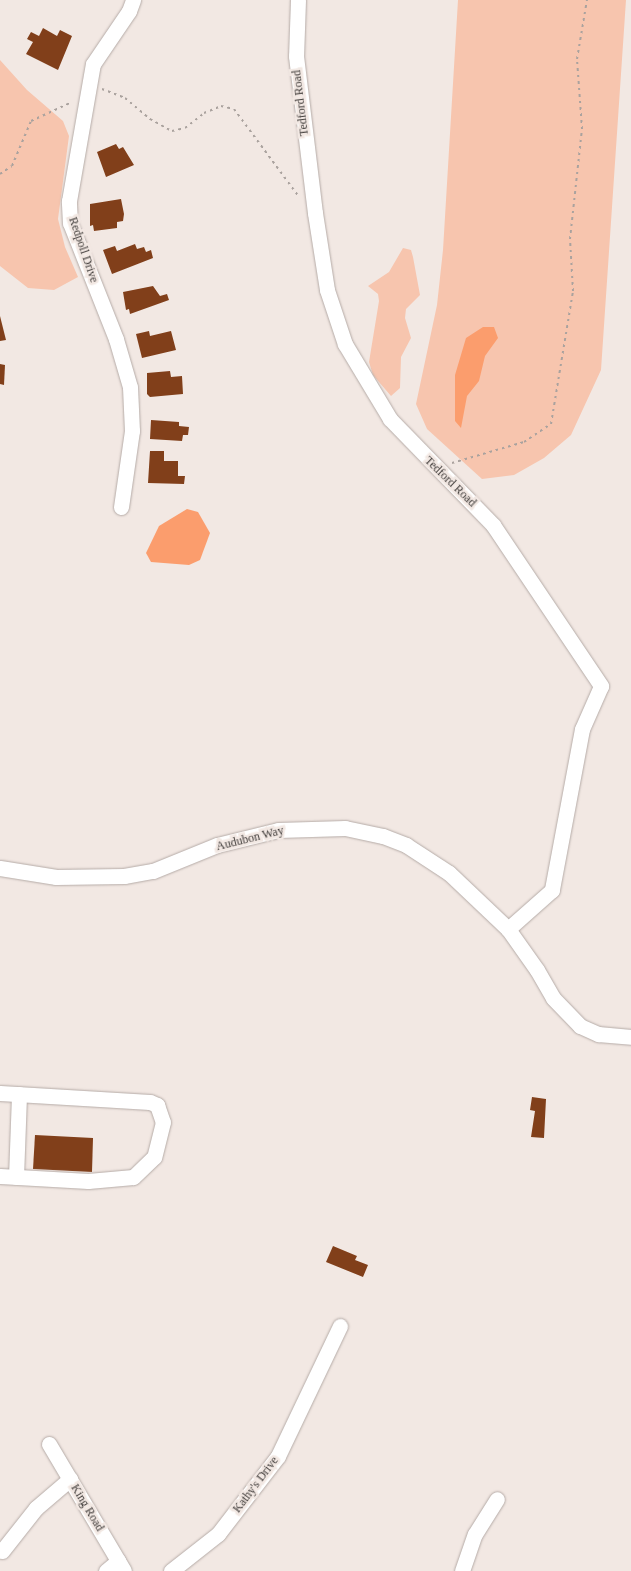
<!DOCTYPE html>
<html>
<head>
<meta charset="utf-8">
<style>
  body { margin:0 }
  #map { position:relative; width:631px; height:1571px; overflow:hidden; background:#f2e8e3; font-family:"Times New Roman",serif }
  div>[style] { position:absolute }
  .green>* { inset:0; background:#f7c5ae }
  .water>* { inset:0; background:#fb9d6d }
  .building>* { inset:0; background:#813f1a }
  .path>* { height:2px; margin-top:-1px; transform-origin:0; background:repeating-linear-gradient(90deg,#aaa29e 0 2.5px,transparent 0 6.5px) }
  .roads { filter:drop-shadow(0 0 1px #b5aba7) drop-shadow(0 0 1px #b5aba7) }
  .minor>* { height:15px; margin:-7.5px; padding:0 7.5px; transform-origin:7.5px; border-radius:7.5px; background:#fff }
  span { translate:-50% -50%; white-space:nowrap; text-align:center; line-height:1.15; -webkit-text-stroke:5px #f2e8e3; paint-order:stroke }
  .street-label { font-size:12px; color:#3f3b39 }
</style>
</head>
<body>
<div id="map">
  <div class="green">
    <div style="clip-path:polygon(458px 0,626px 0,601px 370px,571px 435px,544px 458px,514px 475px,482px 479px,427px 429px,416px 404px,437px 305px,443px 250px)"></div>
    <div style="clip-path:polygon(0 60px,27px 90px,63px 121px,69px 136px,58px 219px,65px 247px,78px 277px,54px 290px,28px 288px,0 266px)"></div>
    <div style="clip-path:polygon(403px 248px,411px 250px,413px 257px,420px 295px,406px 309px,405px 318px,411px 338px,401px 357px,400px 388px,391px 396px,373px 375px,369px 362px,379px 301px,378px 294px,368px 286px,389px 272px)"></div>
  </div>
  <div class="water">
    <div style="clip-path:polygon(483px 327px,494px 327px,498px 338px,485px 356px,479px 381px,467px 396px,461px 428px,455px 421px,455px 375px,466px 338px)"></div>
    <div style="clip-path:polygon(187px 509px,198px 512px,210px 533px,200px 560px,189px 565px,151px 562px,146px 553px,159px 526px)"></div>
  </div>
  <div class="building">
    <div style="clip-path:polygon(43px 28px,57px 36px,60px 30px,72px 36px,58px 70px,26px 54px,33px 42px,27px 39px,31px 32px,39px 36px)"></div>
    <div style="clip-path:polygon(116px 144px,119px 149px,123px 147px,134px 165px,106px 177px,97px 152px)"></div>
    <div style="clip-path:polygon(121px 199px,124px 214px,123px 221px,117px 222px,117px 228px,94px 231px,93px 225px,90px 226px,90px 204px)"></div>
    <div style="clip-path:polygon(135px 244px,137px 249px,144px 247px,146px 252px,151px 250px,153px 258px,112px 274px,103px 250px,115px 246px,117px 251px)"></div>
    <div style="clip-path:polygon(153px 286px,160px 296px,167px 294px,169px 300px,130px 314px,129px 309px,126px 310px,123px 292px)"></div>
    <div style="clip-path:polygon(0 316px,6px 340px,0 341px)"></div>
    <div style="clip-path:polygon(149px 331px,150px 336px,171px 331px,176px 350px,142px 358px,136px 334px)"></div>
    <div style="clip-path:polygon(0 364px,5px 365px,4px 385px,0 384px)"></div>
    <div style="clip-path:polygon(170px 371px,171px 377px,182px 376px,183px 394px,150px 397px,147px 394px,147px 373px)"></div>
    <div style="clip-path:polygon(151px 420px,179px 422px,179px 426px,189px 427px,188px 435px,183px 435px,182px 441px,150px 439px)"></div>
    <div style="clip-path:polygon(150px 451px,164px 451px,164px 461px,178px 461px,178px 476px,185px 476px,184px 484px,148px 483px)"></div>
    <div style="clip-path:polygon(532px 1097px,546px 1099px,544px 1138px,531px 1137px,535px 1111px,530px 1110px)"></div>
    <div style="clip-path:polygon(35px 1135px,93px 1138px,92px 1172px,33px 1169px)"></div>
    <div style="clip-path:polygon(333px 1246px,357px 1256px,355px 1260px,368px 1265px,363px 1277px,326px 1262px)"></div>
  </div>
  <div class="path">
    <div style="left:102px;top:89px;width:25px;rotate:21deg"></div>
    <div style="left:125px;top:98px;width:33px;rotate:40deg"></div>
    <div style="left:150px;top:119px;width:25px;rotate:29deg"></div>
    <div style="left:172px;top:131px;width:13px;rotate:-13deg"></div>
    <div style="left:185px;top:128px;width:24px;rotate:-38deg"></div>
    <div style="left:204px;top:113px;width:18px;rotate:-22deg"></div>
    <div style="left:221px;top:106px;width:13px;rotate:13deg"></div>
    <div style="left:234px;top:109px;width:109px;rotate:53.5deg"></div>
    <div style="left:0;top:174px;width:14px;rotate:-34deg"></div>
    <div style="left:12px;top:166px;width:49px;rotate:-67.1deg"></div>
    <div style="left:31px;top:121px;width:45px;rotate:-24.9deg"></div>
    <div style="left:452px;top:463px;width:75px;rotate:-16.3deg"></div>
    <div style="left:524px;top:442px;width:32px;rotate:-34deg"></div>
    <div style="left:551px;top:424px;width:135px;rotate:-80.6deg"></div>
    <div style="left:573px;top:291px;width:52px;rotate:-93.3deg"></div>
    <div style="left:570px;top:239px;width:111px;rotate:-83.8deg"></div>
    <div style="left:582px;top:129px;width:70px;rotate:-94.1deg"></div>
    <div style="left:577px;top:59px;width:60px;rotate:-80.4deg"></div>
  </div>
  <div class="roads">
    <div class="minor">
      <div style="left:298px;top:0;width:56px;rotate:92deg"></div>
      <div style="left:296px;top:56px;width:158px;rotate:83.1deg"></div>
      <div style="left:315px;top:213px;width:78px;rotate:81.1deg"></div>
      <div style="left:327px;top:290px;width:57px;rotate:71.6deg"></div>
      <div style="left:345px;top:344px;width:87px;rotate:59deg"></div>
      <div style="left:390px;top:419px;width:148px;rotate:45.8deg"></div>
      <div style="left:493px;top:525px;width:194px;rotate:56.1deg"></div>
      <div style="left:601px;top:686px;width:47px;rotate:113.8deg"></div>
      <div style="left:582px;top:729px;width:164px;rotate:100.6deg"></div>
      <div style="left:552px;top:890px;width:59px;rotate:138.4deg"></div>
      <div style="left:121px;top:507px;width:77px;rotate:-81.8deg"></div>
      <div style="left:132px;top:431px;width:44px;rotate:-92.6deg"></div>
      <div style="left:130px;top:387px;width:50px;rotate:-106.3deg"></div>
      <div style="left:116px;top:339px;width:125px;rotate:-111.6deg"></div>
      <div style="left:70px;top:223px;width:22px;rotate:-93deg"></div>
      <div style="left:69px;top:201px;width:139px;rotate:-80.1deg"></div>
      <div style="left:93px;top:64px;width:64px;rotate:-55.8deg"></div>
      <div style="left:129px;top:11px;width:12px;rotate:-70deg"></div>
      <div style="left:0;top:868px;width:57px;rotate:9.1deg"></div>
      <div style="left:56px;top:877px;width:68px;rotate:-0.8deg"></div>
      <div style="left:124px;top:876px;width:29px;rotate:-10deg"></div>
      <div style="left:153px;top:871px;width:69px;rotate:-22.1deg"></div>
      <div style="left:217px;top:845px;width:63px;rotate:-13.8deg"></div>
      <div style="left:278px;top:830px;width:67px;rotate:-1.7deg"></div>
      <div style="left:345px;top:828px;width:39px;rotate:12deg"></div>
      <div style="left:383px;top:836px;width:25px;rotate:21deg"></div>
      <div style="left:406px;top:845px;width:51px;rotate:33.1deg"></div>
      <div style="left:449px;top:873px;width:81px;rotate:43.5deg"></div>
      <div style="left:508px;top:929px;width:50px;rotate:54.7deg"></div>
      <div style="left:537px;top:970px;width:32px;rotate:60deg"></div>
      <div style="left:553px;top:998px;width:39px;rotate:46deg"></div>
      <div style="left:580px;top:1026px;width:20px;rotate:24deg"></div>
      <div style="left:598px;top:1034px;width:33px;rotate:5deg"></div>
      <div style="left:0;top:1093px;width:150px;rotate:3.4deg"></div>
      <div style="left:150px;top:1102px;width:8px;rotate:23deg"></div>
      <div style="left:157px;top:1105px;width:18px;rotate:71deg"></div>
      <div style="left:163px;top:1122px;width:36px;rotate:104deg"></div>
      <div style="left:154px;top:1157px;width:29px;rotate:136deg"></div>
      <div style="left:133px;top:1177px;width:45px;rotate:174.9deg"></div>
      <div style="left:88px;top:1181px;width:88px;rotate:-176.7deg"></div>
      <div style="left:16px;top:1177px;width:83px;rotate:-87.9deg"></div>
      <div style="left:49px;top:1444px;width:147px;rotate:59.4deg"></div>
      <div style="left:2px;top:1551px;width:55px;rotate:-51.7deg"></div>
      <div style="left:36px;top:1508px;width:45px;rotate:-40.5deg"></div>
      <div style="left:106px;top:1571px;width:16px;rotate:-40deg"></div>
      <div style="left:171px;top:1571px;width:60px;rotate:-38.2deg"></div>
      <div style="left:218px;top:1534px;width:98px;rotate:-52.4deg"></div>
      <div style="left:278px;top:1456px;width:144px;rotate:-64.5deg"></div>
      <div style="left:462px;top:1571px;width:39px;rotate:-71deg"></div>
      <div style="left:475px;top:1534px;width:41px;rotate:-57.8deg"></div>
    </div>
  </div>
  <div class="street-label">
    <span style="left:301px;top:103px;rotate:-97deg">Tedford Road</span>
    <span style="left:83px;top:250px;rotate:71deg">Redpoll Drive</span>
    <span style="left:450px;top:482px;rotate:44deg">Tedford Road</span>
    <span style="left:250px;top:839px;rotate:-14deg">Audubon Way</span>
    <span style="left:256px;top:1485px;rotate:-53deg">Kathy's Drive</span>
    <span style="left:87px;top:1508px;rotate:59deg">King Road</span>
  </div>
</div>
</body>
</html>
